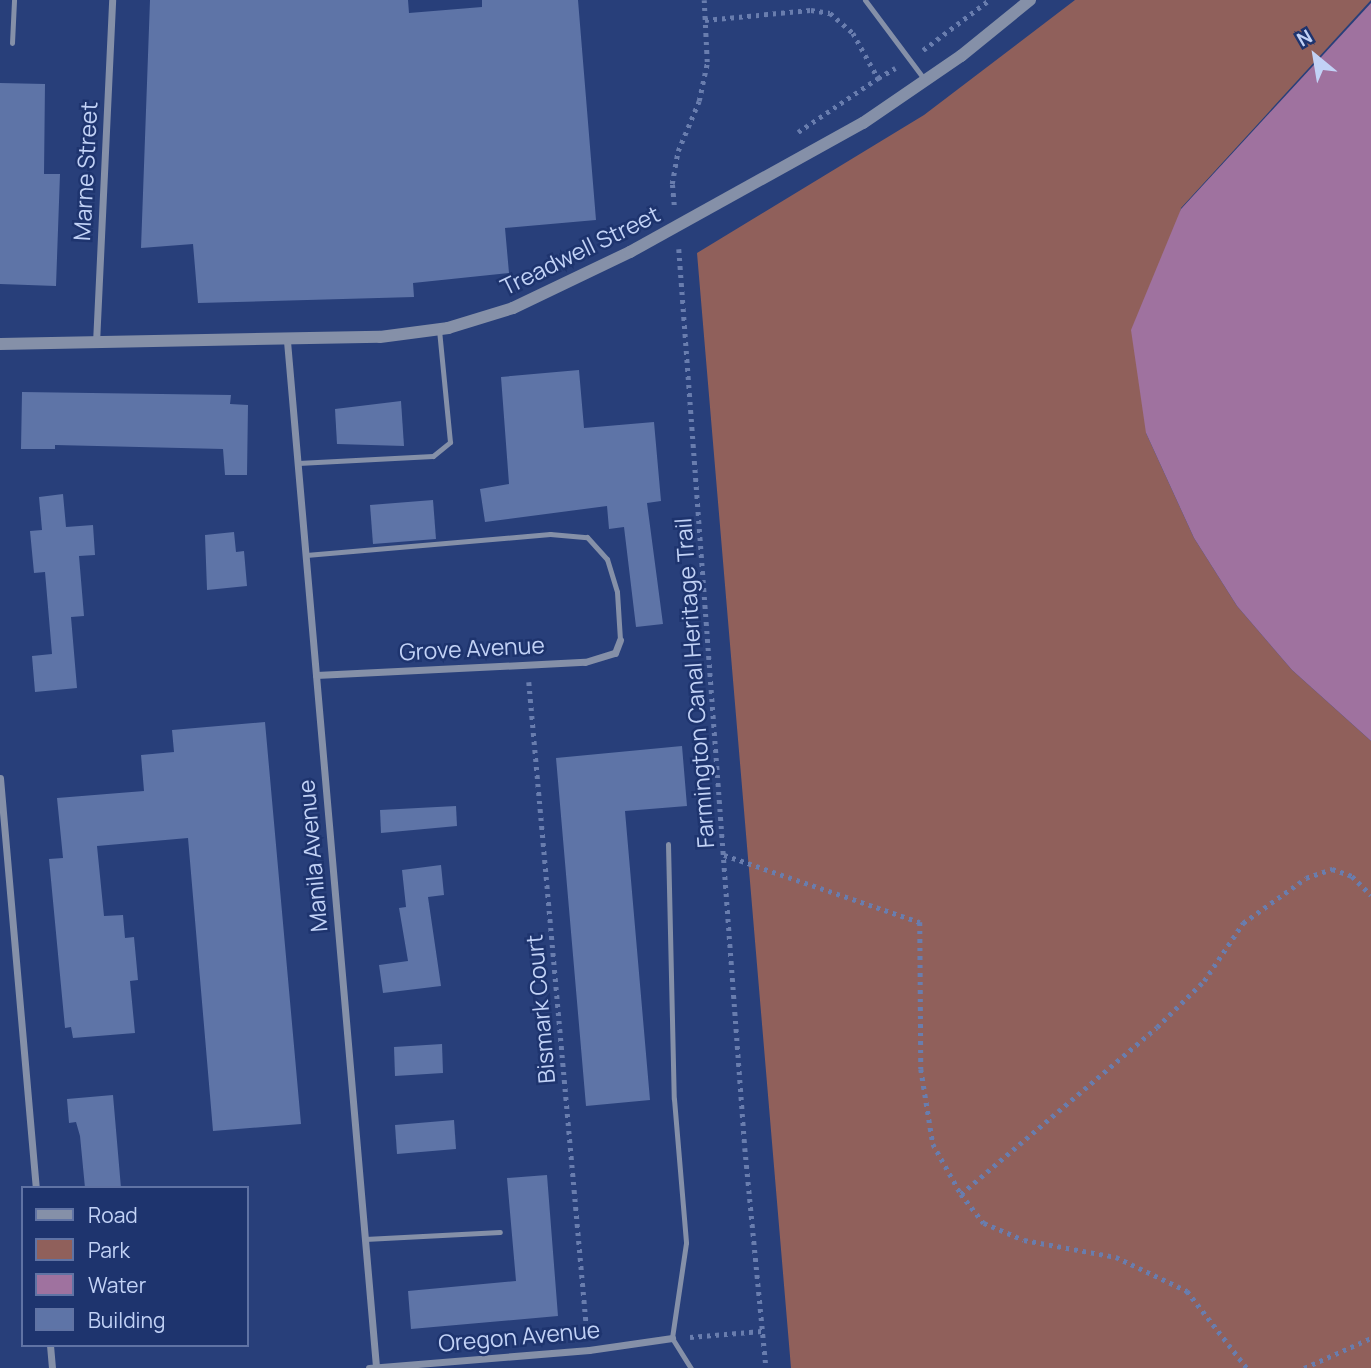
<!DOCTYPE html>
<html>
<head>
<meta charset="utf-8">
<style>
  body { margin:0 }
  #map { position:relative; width:1371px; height:1368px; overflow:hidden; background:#283f7a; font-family:Manrope,sans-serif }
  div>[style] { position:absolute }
  .green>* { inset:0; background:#90605b }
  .water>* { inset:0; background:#9f729f }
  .building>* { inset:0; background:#5e74a7 }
  .path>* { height:4.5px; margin-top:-2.25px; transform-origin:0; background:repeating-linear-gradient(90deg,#697dae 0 3.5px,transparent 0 8.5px) }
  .service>* { height:5px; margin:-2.5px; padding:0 2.5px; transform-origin:2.5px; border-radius:2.5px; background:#8590a8 }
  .minor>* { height:7px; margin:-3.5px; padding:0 3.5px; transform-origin:3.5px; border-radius:3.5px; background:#8590a8 }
  .tertiary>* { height:12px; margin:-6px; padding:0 6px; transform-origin:6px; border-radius:6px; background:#8590a8 }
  span { translate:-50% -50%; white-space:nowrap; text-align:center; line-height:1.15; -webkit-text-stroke:5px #1e346e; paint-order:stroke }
  .street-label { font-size:23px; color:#c2d2f6 }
  .legend { position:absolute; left:21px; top:1186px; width:228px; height:161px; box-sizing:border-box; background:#1e346e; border:2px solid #6073a4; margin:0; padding:9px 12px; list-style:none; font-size:21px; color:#c2d2f6 }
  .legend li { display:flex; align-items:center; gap:14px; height:35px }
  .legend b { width:35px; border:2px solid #6073a4 }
  .north { position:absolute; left:1280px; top:21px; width:70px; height:70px; -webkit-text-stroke:5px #1e346e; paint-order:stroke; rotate:330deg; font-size:19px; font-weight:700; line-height:28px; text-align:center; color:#c2d2f6 }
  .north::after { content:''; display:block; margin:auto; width:24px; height:32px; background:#c2d2f6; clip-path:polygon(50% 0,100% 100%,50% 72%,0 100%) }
</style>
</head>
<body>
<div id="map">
  <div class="green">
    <div style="clip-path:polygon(1075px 0,1371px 0,1181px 208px,1146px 433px,1194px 538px,1237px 606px,1292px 670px,1371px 741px,1371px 1368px,791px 1368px,697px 253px,924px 115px)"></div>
  </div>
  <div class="water">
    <div style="clip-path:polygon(1371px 3px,1371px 741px,1292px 670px,1237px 606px,1194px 538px,1146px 433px,1131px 330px,1181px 209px)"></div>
  </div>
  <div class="building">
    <div style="clip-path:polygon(150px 0,408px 0,409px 13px,482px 7px,482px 0,578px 0,596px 220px,505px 228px,509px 273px,413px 283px,414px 297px,198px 303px,193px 244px,141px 248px)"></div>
    <div style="clip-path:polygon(0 83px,45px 84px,44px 174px,60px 174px,56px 286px,0 284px)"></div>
    <div style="clip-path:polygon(579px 370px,584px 428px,654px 422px,661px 501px,647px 503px,663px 624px,636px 627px,624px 527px,609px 529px,607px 506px,485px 522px,480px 489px,509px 484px,501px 377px)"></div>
    <div style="clip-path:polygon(22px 392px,231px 395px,230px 404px,248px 405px,247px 475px,225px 475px,223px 449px,55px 445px,55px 449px,21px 449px)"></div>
    <div style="clip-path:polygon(401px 401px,404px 446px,337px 444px,335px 409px)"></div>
    <div style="clip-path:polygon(63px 494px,66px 527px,93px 525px,95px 555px,79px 556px,84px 616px,71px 617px,77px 688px,35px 692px,32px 656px,52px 654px,45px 572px,34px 573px,30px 531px,42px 530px,39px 497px)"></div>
    <div style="clip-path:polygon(433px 500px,436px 539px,373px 544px,370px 505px)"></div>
    <div style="clip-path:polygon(234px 532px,236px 552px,244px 551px,247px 586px,207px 590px,205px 535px)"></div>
    <div style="clip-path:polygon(265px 722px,301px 1124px,213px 1131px,188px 838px,97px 846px,104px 916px,123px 915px,125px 938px,134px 937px,138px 980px,130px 981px,135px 1033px,73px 1038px,71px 1027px,65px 1028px,49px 859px,63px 858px,57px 798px,144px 791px,141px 755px,174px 752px,172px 730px)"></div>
    <div style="clip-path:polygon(682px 746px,687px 806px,625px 811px,650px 1100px,586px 1106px,556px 758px)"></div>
    <div style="clip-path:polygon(456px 806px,457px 826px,381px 833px,380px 810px)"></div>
    <div style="clip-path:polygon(441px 865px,444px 895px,428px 897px,441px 986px,383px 993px,379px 965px,408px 961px,399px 908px,406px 907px,402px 870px)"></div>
    <div style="clip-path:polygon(442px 1044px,443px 1073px,395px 1076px,394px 1047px)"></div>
    <div style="clip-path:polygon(113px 1095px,121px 1188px,85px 1188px,80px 1136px,76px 1122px,69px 1123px,67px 1099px)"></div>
    <div style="clip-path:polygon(454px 1120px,456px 1149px,397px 1154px,395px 1125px)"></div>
    <div style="clip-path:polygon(547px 1175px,558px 1316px,411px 1329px,408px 1291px,516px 1281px,507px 1178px)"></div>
  </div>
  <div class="path">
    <div style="left:705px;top:20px;width:106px;rotate:-5.4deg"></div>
    <div style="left:811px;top:10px;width:19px;rotate:9deg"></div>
    <div style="left:830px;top:13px;width:30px;rotate:41deg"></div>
    <div style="left:853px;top:33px;width:51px;rotate:60.9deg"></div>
    <div style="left:878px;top:78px;width:20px;rotate:-30deg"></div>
    <div style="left:923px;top:50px;width:83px;rotate:-37.1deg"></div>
    <div style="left:798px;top:132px;width:97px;rotate:-34deg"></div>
    <div style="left:674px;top:205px;width:21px;rotate:-95deg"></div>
    <div style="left:672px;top:184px;width:34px;rotate:-80deg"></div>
    <div style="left:678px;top:151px;width:54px;rotate:-67.2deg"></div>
    <div style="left:699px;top:101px;width:40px;rotate:-78deg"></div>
    <div style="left:707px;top:62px;width:62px;rotate:-92.8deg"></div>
    <div style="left:679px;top:249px;width:901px;rotate:85.8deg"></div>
    <div style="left:745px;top:1148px;width:221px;rotate:84.5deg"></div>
    <div style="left:529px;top:682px;width:653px;rotate:84.9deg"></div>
    <div style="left:724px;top:855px;width:207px;rotate:18.9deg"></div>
    <div style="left:920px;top:922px;width:147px;rotate:89.6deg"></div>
    <div style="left:921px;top:1069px;width:76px;rotate:80.9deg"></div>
    <div style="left:933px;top:1144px;width:57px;rotate:60.8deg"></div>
    <div style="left:961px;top:1194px;width:37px;rotate:52deg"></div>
    <div style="left:984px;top:1223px;width:43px;rotate:23deg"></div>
    <div style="left:1024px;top:1240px;width:94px;rotate:10.5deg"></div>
    <div style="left:1116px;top:1257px;width:79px;rotate:25.6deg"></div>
    <div style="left:1187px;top:1291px;width:98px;rotate:52.1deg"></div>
    <div style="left:961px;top:1194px;width:257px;rotate:-40.4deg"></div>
    <div style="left:1157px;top:1027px;width:66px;rotate:-44.4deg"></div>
    <div style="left:1204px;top:981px;width:70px;rotate:-56.1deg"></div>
    <div style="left:1243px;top:923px;width:77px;rotate:-35.5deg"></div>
    <div style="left:1306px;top:878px;width:28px;rotate:-19deg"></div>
    <div style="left:1332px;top:869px;width:21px;rotate:19deg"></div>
    <div style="left:1352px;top:876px;width:27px;rotate:45deg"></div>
    <div style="left:690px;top:1337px;width:72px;rotate:-4.8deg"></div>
    <div style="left:1304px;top:1368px;width:73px;rotate:-24.1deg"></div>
  </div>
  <div class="service">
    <div style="left:865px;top:0;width:99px;rotate:53.2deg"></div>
    <div style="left:12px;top:43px;width:43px;rotate:-87.3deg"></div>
    <div style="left:298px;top:463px;width:135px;rotate:-3deg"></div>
    <div style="left:433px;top:456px;width:22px;rotate:-39deg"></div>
    <div style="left:450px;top:442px;width:114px;rotate:-95.6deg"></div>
    <div style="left:306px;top:555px;width:245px;rotate:-4.9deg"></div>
    <div style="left:550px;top:534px;width:37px;rotate:5deg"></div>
    <div style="left:587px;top:537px;width:30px;rotate:48deg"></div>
    <div style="left:607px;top:559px;width:34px;rotate:73deg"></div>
    <div style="left:617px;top:592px;width:48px;rotate:86.4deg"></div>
    <div style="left:668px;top:844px;width:255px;rotate:88.7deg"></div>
    <div style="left:674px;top:1099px;width:144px;rotate:85.2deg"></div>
    <div style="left:686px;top:1243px;width:96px;rotate:98.4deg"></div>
    <div style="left:672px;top:1338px;width:36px;rotate:58deg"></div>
    <div style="left:365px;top:1239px;width:135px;rotate:-3deg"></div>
  </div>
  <div class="minor">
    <div style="left:287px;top:341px;width:1030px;rotate:85.04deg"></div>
    <div style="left:96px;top:343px;width:343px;rotate:-87.3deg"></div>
    <div style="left:316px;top:675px;width:269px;rotate:-2.8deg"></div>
    <div style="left:585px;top:662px;width:31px;rotate:-17deg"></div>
    <div style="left:615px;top:653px;width:14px;rotate:-69deg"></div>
    <div style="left:0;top:778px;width:412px;rotate:85deg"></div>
    <div style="left:50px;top:1345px;width:23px;rotate:85deg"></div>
    <div style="left:369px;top:1368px;width:221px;rotate:-4.7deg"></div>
    <div style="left:589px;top:1350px;width:84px;rotate:-8.2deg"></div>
  </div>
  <div class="tertiary">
    <div style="left:0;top:344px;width:380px;rotate:-1.1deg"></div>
    <div style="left:380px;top:337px;width:69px;rotate:-7.5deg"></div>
    <div style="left:448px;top:328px;width:68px;rotate:-17.1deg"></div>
    <div style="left:513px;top:308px;width:130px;rotate:-25.6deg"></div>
    <div style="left:630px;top:252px;width:266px;rotate:-29deg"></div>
    <div style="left:863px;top:123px;width:119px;rotate:-34.4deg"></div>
    <div style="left:961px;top:56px;width:89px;rotate:-39.1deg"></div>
  </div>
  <div class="street-label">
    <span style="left:85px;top:171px;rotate:-87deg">Marne Street</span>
    <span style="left:580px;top:250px;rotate:-26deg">Treadwell Street</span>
    <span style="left:472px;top:648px;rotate:-3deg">Grove Avenue</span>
    <span style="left:694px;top:683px;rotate:-94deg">Farmington Canal Heritage Trail</span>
    <span style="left:312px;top:856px;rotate:-95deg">Manila Avenue</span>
    <span style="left:540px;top:1009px;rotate:-95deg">Bismark Court</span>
    <span style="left:519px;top:1336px;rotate:-5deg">Oregon Avenue</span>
  </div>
  <ul class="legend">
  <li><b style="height:9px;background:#8590a8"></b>Road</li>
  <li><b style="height:19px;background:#90605b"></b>Park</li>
  <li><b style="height:19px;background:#9f729f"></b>Water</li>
  <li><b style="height:19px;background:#5e74a7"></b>Building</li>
  </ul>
  <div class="north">N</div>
</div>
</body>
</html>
